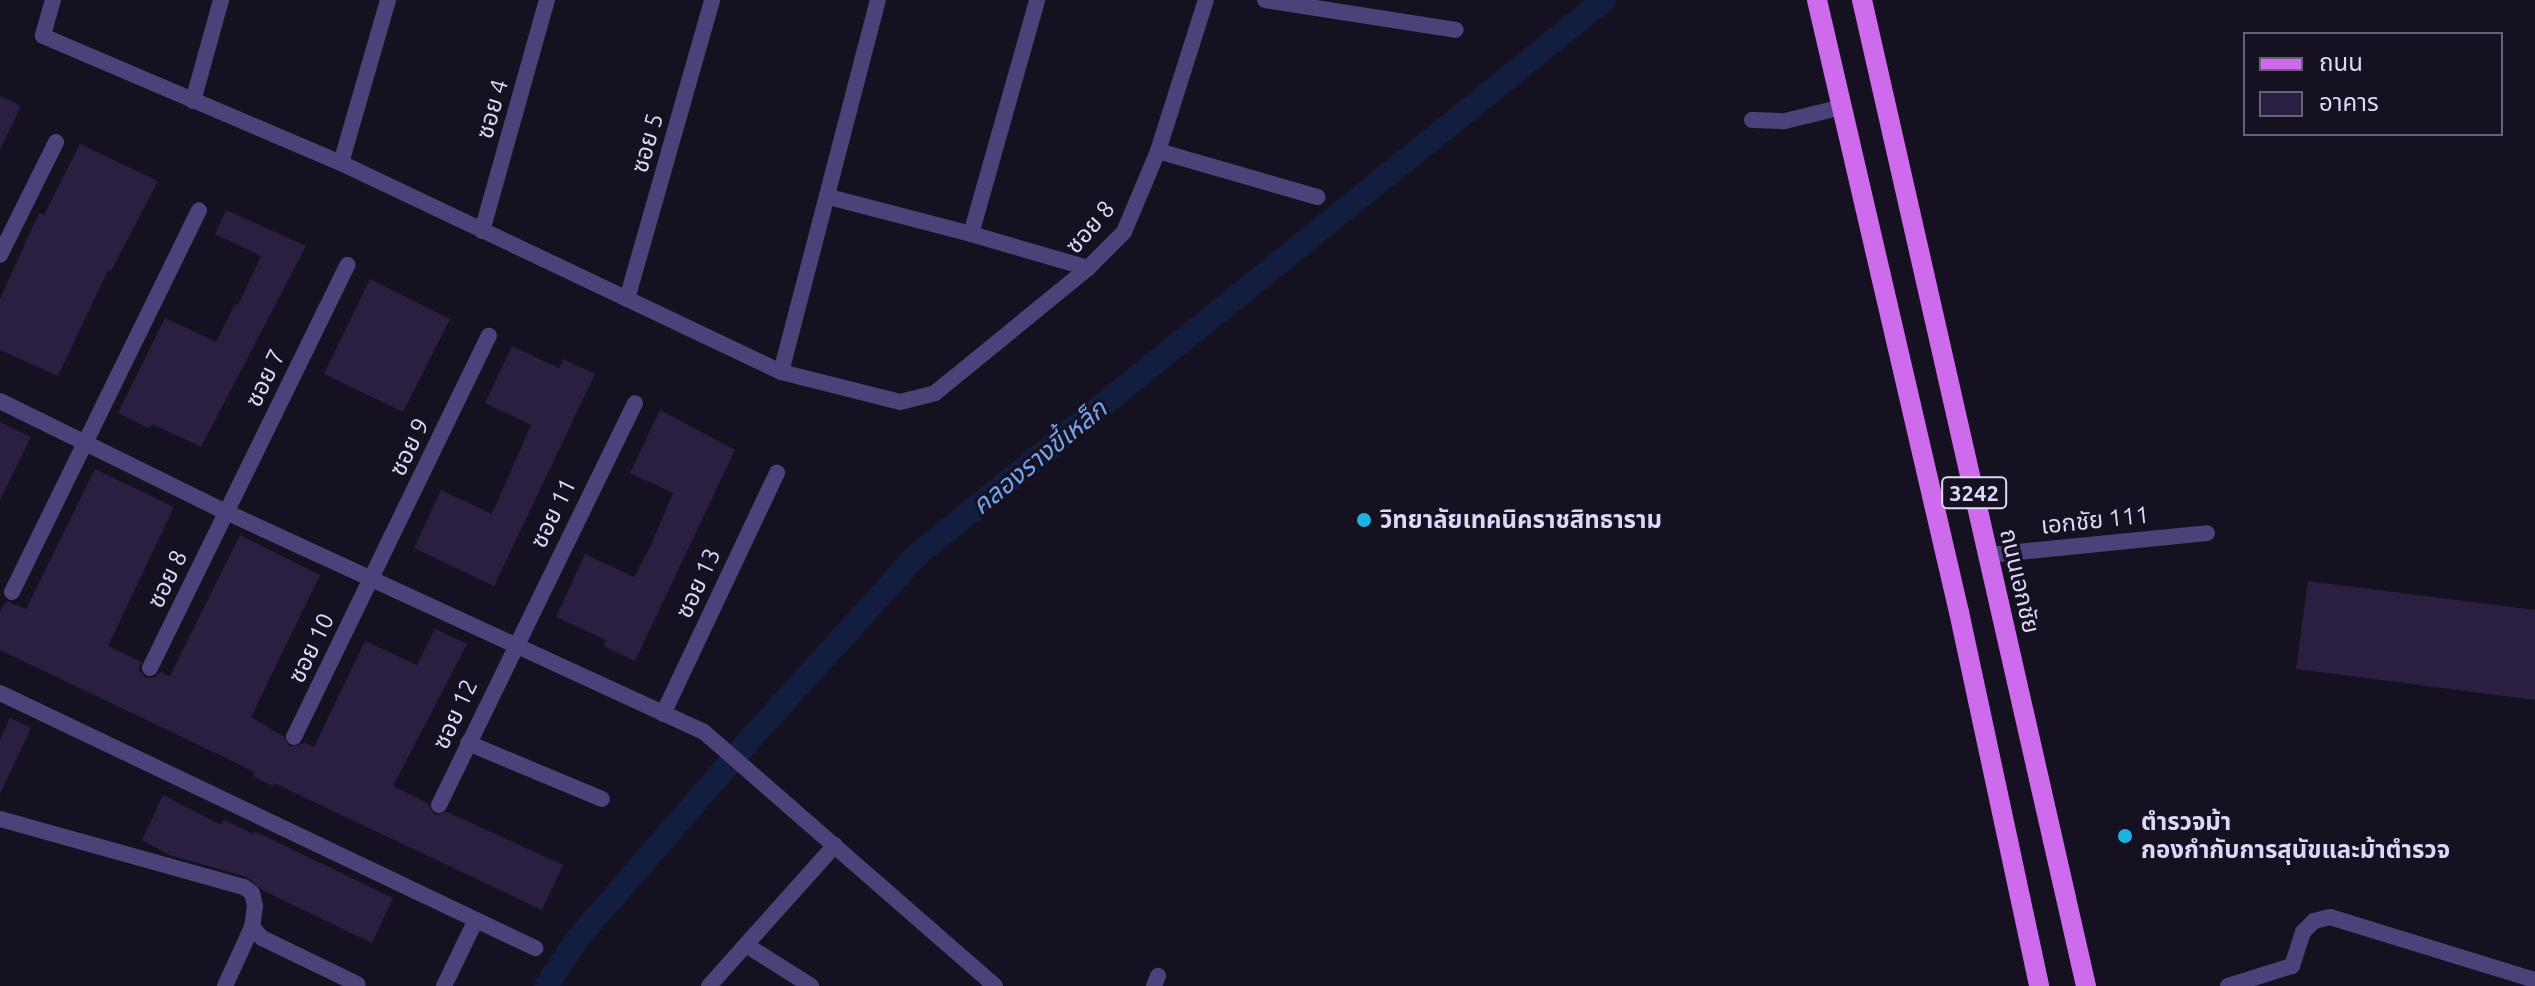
<!DOCTYPE html>
<html>
<head>
<meta charset="utf-8">
<style>
  body { margin:0 }
  #map { position:relative; width:2535px; height:986px; overflow:hidden; background:#161121; font-family:Ubuntu,"Noto Sans Thai",sans-serif }
  div>[style] { position:absolute }
  .canal>* { height:24px; margin:-12px; padding:0 12px; transform-origin:12px; border-radius:12px; background:#121d3f }
  .building>* { inset:0; background:#2a1f40 }
  .street>* { height:16px; margin:-8px; padding:0 8px; transform-origin:8px; border-radius:8px; background:#4b427a }
  .primary>* { height:20px; margin:-10px; padding:0 10px; transform-origin:10px; border-radius:10px; background:#cd6bec }
  .dots>* { width:22px; height:22px; translate:-50% -50%; box-sizing:border-box; border:4px solid #161121; border-radius:50% }
  span { translate:-50% -50%; white-space:nowrap; text-align:center; line-height:1.15; -webkit-text-stroke:6px #161121; paint-order:stroke }
  .shield-label span { padding:2px 6px; background:#161121; border:2px solid; border-radius:6px; -webkit-text-stroke-width:0 }
  .shield-label { font-size:22px; color:#dfd6fa; font-weight:700 }
  .street-label { font-size:24px; color:#dfd6fa }
  .poi-label { font-size:24px; color:#dfd6fa; font-weight:700 }
  .left { translate:0 -50%; text-align:left }
  .water-label { font-size:26px; color:#72a3ec; font-style:italic }
  .legend { position:absolute; left:2243px; top:32px; width:260px; height:104px; box-sizing:border-box; background:#161121; border:2px solid #666078; margin:0; padding:10px 14px; list-style:none; font-size:24px; color:#dfd6fa }
  .legend li { display:flex; align-items:center; gap:16px; height:40px }
  .legend b { width:40px; border:2px solid #666078 }
</style>
</head>
<body>
<div id="map">
  <div class="canal">
    <div style="left:546px;top:986px;width:58px;rotate:-56.3deg"></div>
    <div style="left:578px;top:938px;width:267px;rotate:-49.1deg"></div>
    <div style="left:753px;top:736px;width:244px;rotate:-47.8deg"></div>
    <div style="left:917px;top:555px;width:883px;rotate:-38.93deg"></div>
  </div>
  <div class="building">
    <div style="clip-path:polygon(0 96px,21px 106px,0 150px)"></div>
    <div style="clip-path:polygon(80px 144px,158px 181px,111px 271px,108px 270px,58px 376px,0 350px,0 299px,39px 213px,44px 215px)"></div>
    <div style="clip-path:polygon(226px 210px,306px 246px,201px 447px,152px 424px,150px 429px,118px 413px,165px 318px,216px 342px,235px 304px,238px 305px,261px 256px,215px 234px)"></div>
    <div style="clip-path:polygon(370px 279px,450px 319px,403px 412px,324px 374px)"></div>
    <div style="clip-path:polygon(512px 346px,559px 368px,563px 359px,595px 374px,494px 586px,414px 548px,441px 490px,492px 514px,531px 425px,485px 403px)"></div>
    <div style="clip-path:polygon(660px 410px,735px 450px,635px 661px,603px 646px,606px 640px,556px 617px,585px 554px,634px 577px,650px 547px,673px 493px,630px 473px)"></div>
    <div style="clip-path:polygon(0 422px,31px 437px,0 500px)"></div>
    <div style="clip-path:polygon(95px 469px,174px 507px,108px 646px,141px 662px,139px 670px,146px 678px,155px 677px,160px 672px,170px 676px,240px 535px,320px 575px,251px 717px,283px 736px,290px 747px,305px 743px,314px 747px,365px 641px,417px 665px,435px 629px,467px 644px,393px 786px,428px 803px,435px 815px,447px 812px,563px 865px,542px 910px,274px 783px,273px 786px,253px 776px,254px 772px,224px 757px,0 650px,0 612px,6px 601px,26px 609px)"></div>
    <div style="clip-path:polygon(2308px 581px,2535px 610px,2535px 700px,2296px 669px)"></div>
    <div style="clip-path:polygon(10px 718px,31px 728px,0 794px,0 740px)"></div>
    <div style="clip-path:polygon(163px 795px,221px 825px,224px 820px,253px 834px,254px 831px,393px 898px,372px 943px,262px 890px,247px 877px,169px 855px,142px 840px)"></div>
  </div>
  <div class="street">
    <div style="left:53px;top:0;width:37px;rotate:106deg"></div>
    <div style="left:43px;top:36px;width:324px;rotate:23.1deg"></div>
    <div style="left:341px;top:163px;width:487px;rotate:25.4deg"></div>
    <div style="left:781px;top:372px;width:123px;rotate:14.1deg"></div>
    <div style="left:900px;top:402px;width:36px;rotate:-14deg"></div>
    <div style="left:935px;top:393px;width:198px;rotate:-39.2deg"></div>
    <div style="left:1088px;top:268px;width:51px;rotate:-45deg"></div>
    <div style="left:1124px;top:232px;width:88px;rotate:-67.2deg"></div>
    <div style="left:1158px;top:151px;width:158px;rotate:-72.4deg"></div>
    <div style="left:1265px;top:0;width:193px;rotate:8.9deg"></div>
    <div style="left:193px;top:101px;width:105px;rotate:-74.5deg"></div>
    <div style="left:1752px;top:120px;width:33px;rotate:2deg"></div>
    <div style="left:1785px;top:121px;width:59px;rotate:-13.8deg"></div>
    <div style="left:1158px;top:151px;width:166px;rotate:16.1deg"></div>
    <div style="left:341px;top:163px;width:170px;rotate:-73.9deg"></div>
    <div style="left:829px;top:197px;width:147px;rotate:14.6deg"></div>
    <div style="left:971px;top:234px;width:243px;rotate:-74.2deg"></div>
    <div style="left:482px;top:231px;width:240px;rotate:-74.3deg"></div>
    <div style="left:971px;top:234px;width:122px;rotate:16.2deg"></div>
    <div style="left:0;top:255px;width:126px;rotate:-63.6deg"></div>
    <div style="left:627px;top:299px;width:311px;rotate:-74.1deg"></div>
    <div style="left:781px;top:372px;width:384px;rotate:-75.4deg"></div>
    <div style="left:0;top:401px;width:252px;rotate:26.2deg"></div>
    <div style="left:226px;top:512px;width:526px;rotate:24.71deg"></div>
    <div style="left:704px;top:732px;width:386px;rotate:41.1deg"></div>
    <div style="left:1988px;top:555px;width:220px;rotate:-5.7deg"></div>
    <div style="left:12px;top:592px;width:425px;rotate:-63.9deg"></div>
    <div style="left:150px;top:668px;width:449px;rotate:-63.9deg"></div>
    <div style="left:0;top:693px;width:593px;rotate:25.48deg"></div>
    <div style="left:663px;top:714px;width:267px;rotate:-64.7deg"></div>
    <div style="left:294px;top:737px;width:446px;rotate:-64.1deg"></div>
    <div style="left:468px;top:743px;width:145px;rotate:22.7deg"></div>
    <div style="left:439px;top:805px;width:447px;rotate:-64deg"></div>
    <div style="left:0;top:819px;width:253px;rotate:15.6deg"></div>
    <div style="left:244px;top:887px;width:10px;rotate:37deg"></div>
    <div style="left:252px;top:893px;width:13px;rotate:77deg"></div>
    <div style="left:255px;top:906px;width:21px;rotate:98deg"></div>
    <div style="left:252px;top:927px;width:15px;rotate:48deg"></div>
    <div style="left:262px;top:938px;width:106px;rotate:25.8deg"></div>
    <div style="left:746px;top:945px;width:77px;rotate:32.2deg"></div>
    <div style="left:225px;top:986px;width:65px;rotate:-65.4deg"></div>
    <div style="left:444px;top:986px;width:71px;rotate:-64.2deg"></div>
    <div style="left:709px;top:986px;width:189px;rotate:-48.2deg"></div>
    <div style="left:1154px;top:986px;width:11px;rotate:-68deg"></div>
    <div style="left:2228px;top:986px;width:67px;rotate:-17.4deg"></div>
    <div style="left:2292px;top:966px;width:36px;rotate:-72deg"></div>
    <div style="left:2303px;top:932px;width:16px;rotate:-45deg"></div>
    <div style="left:2314px;top:921px;width:16px;rotate:-14deg"></div>
    <div style="left:2330px;top:917px;width:214px;rotate:17.1deg"></div>
  </div>
  <div class="primary">
    <div style="left:1817px;top:0;width:628px;rotate:76.94deg"></div>
    <div style="left:1959px;top:612px;width:382px;rotate:77.9deg"></div>
    <div style="left:1862px;top:0;width:1011px;rotate:77.2deg"></div>
  </div>
  <div class="dots">
    <div style="left:1364px;top:520px;background:#1db2df"></div>
    <div style="left:2125px;top:836px;background:#1db2df"></div>
  </div>
  <div class="shield-label">
    <span style="left:1974px;top:493px">3242</span>
  </div>
  <div class="street-label">
    <span style="left:492px;top:109px;rotate:-74deg">ซอย 4</span>
    <span style="left:647px;top:143px;rotate:-74deg">ซอย 5</span>
    <span style="left:1090px;top:227px;rotate:-49deg">ซอย 8</span>
    <span style="left:265px;top:378px;rotate:-64deg">ซอย 7</span>
    <span style="left:409px;top:447px;rotate:-64deg">ซอย 9</span>
    <span style="left:553px;top:513px;rotate:-64deg">ซอย 11</span>
    <span style="left:2095px;top:520px;rotate:-6deg">เอกชัย 111</span>
    <span style="left:167px;top:579px;rotate:-64deg">ซอย 8</span>
    <span style="left:2020px;top:581px;rotate:77deg">ถนนเอกชัย</span>
    <span style="left:698px;top:583px;rotate:-65deg">ซอย 13</span>
    <span style="left:311px;top:648px;rotate:-64deg">ซอย 10</span>
    <span style="left:455px;top:714px;rotate:-65deg">ซอย 12</span>
  </div>
  <div class="poi-label">
    <span class="left" style="left:1380px;top:520px">วิทยาลัยเทคนิคราชสิทธาราม</span>
    <span class="left" style="left:2141px;top:836px">ตำรวจม้า<br>กองกำกับการสุนัขและม้าตำรวจ</span>
  </div>
  <div class="water-label">
    <span style="left:1039px;top:457px;rotate:-39deg">คลองรางขี้เหล็ก</span>
  </div>
  <ul class="legend">
  <li><b style="height:10px;background:#cd6bec"></b>ถนน</li>
  <li><b style="height:22px;background:#2a1f40"></b>อาคาร</li>
  </ul>
</div>
</body>
</html>
